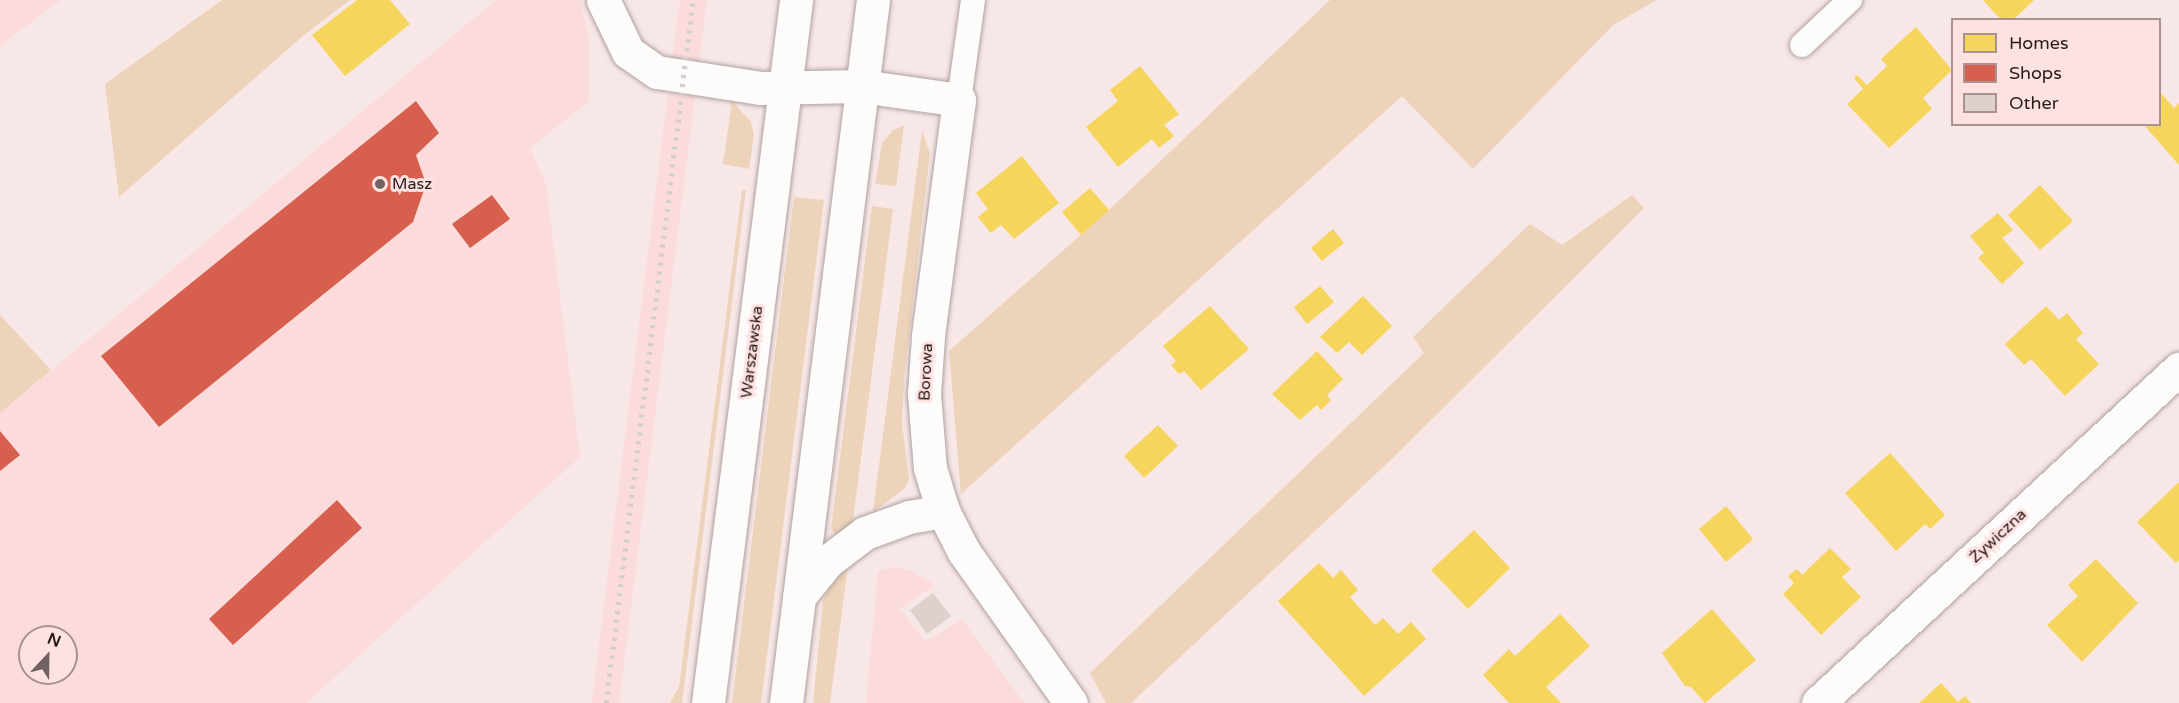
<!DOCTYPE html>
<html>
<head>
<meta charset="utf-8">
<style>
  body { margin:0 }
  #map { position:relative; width:2179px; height:703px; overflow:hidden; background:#f8e7e7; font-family:"Varela Round",sans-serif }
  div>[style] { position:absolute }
  .built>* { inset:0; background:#fbdbdb }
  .green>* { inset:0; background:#edd3b9 }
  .homes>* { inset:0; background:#f6d55c }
  .shops>* { inset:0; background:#d6604d }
  .building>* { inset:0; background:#ddd0cd }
  .roads { filter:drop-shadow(0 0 2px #afa2a2) drop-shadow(0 0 2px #afa2a2) }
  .service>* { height:24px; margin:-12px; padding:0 12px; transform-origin:12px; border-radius:12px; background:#fefbfb }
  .minor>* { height:33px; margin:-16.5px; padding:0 16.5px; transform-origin:16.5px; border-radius:16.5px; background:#fefbfb }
  .secondary>* { height:33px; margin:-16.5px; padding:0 16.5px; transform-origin:16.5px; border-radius:16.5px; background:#fefbfb }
  .rail>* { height:4.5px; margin-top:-2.25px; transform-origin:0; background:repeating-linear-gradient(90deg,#d2cece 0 3px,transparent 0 9px) }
  .dots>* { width:16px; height:16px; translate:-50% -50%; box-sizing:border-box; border:3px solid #fee1e1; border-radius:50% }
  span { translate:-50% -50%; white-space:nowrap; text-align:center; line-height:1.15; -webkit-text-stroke:6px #fee1e1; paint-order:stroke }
  .poi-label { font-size:16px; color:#281b1b }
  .left { translate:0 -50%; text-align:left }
  .street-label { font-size:16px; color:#281b1b }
  .legend { position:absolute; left:1951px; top:18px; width:210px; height:108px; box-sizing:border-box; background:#fee1e1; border:2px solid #a89292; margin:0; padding:8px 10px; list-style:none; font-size:18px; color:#281b1b }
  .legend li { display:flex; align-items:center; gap:12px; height:30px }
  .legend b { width:30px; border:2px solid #a89292 }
  .north { position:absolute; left:18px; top:625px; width:60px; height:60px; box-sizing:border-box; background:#fee1e1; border:2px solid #a89292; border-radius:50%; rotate:22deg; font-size:16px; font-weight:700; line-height:24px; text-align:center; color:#281b1b }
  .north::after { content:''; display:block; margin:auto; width:21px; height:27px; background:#716262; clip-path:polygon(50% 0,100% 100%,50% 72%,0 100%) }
</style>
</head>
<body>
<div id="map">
  <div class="built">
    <div style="clip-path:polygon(0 0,60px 0,0 46px)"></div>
    <div style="clip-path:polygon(evenodd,496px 0,580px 0,589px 39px,589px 101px,530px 148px,546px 184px,580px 457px,306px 703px,0 703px,0 413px,496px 0,30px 637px,66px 637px,66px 673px,30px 673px,30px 637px)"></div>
    <div style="clip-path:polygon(680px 0,707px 0,699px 62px,672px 58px)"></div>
    <div style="clip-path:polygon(668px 94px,695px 96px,619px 703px,592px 703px)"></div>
    <div style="clip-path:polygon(893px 567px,909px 570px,935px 585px,900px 608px,925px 642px,962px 619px,1024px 703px,866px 703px,878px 571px)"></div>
  </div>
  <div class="green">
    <div style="clip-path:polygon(222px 0,350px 0,304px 35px,119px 197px,105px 84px)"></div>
    <div style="clip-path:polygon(1330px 0,1657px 0,1613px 25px,1473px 169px,1402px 96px,961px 494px,949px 351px,1109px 210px)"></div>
    <div style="clip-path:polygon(732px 101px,751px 122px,754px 135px,749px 169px,723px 164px)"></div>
    <div style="clip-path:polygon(904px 125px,896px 186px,875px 184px,882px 143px,893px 130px)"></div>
    <div style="clip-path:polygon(922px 131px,930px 153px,904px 380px,902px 422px,909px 480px,905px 488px,873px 512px)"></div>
    <div style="clip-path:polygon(742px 190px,746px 190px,682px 703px,670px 703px,679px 687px)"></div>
    <div style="clip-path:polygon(1632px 195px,1644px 208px,1394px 457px,1131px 703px,1106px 703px,1090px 673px,1424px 353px,1413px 337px,1530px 224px,1562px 245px)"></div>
    <div style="clip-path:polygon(794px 197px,824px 200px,761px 703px,732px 703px)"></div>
    <div style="clip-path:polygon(872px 206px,893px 209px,852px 528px,837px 537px,831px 529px)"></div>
    <div style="clip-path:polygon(0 315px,51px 370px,0 413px)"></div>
    <div style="clip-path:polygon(848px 565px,830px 703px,813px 703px,823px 601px,830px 585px)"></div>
  </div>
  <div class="homes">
    <div style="clip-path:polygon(357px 0,390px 0,410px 24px,345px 76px,312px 35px)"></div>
    <div style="clip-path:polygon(1983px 0,2034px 0,2013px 20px,2001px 20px)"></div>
    <div style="clip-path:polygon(1916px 27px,1952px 70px,1923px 98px,1932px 109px,1889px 148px,1847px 104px,1863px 89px,1854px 78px,1857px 75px,1867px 85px,1887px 66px,1881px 59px)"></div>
    <div style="clip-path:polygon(1140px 66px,1179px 114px,1164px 125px,1174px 136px,1159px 148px,1152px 139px,1118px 167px,1086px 127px,1118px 101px,1110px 90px)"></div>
    <div style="clip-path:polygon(2160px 92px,2174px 108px,2179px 103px,2179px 165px,2143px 124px,2160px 124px)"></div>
    <div style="clip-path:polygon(1022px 156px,1059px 203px,1014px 239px,1001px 225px,991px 233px,978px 217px,988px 209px,976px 193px)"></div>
    <div style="clip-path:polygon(2040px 185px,2073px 221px,2040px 250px,2008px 215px)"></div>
    <div style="clip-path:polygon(1090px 188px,1109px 210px,1081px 235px,1062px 212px)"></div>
    <div style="clip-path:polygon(1998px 213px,2013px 230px,2002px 238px,2024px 263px,2002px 284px,1978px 258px,1984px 253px,1970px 236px)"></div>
    <div style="clip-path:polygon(1333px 229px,1344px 243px,1322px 261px,1311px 248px)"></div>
    <div style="clip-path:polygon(1320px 286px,1334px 302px,1307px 324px,1294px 307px)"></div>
    <div style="clip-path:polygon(1363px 296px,1392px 326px,1362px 355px,1349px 342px,1337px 353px,1320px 337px)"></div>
    <div style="clip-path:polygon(1210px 306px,1249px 349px,1201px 390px,1184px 371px,1179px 374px,1171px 365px,1176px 361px,1163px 346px)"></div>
    <div style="clip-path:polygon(2046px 306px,2059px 320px,2067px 313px,2083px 333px,2076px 339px,2099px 364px,2065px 396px,2031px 359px,2024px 365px,2005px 344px)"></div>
    <div style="clip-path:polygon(1317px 351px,1343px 379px,1327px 395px,1331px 400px,1321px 410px,1317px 405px,1300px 420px,1272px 394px)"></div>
    <div style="clip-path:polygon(1158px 425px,1178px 446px,1144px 478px,1124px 456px)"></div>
    <div style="clip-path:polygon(1890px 453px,1945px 515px,1930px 529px,1925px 524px,1896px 551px,1845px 493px)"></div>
    <div style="clip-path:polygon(2179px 482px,2179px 560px,2176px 563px,2137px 522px)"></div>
    <div style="clip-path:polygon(1726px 506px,1753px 539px,1726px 562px,1699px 529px)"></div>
    <div style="clip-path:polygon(1474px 530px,1510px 568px,1468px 609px,1431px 570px)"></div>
    <div style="clip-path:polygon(1830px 548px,1851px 569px,1842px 577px,1861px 597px,1821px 635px,1783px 594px,1794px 583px,1788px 576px,1797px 569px,1802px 575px)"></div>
    <div style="clip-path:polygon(2096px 559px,2138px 603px,2082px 662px,2047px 625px,2078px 596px,2068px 585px)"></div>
    <div style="clip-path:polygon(1319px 563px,1333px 578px,1341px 570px,1358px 590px,1350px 597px,1375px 625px,1383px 618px,1398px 634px,1411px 622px,1426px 639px,1364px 696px,1278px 601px)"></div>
    <div style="clip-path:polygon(1712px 609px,1756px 660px,1705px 703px,1691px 687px,1685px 686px,1662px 653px)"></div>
    <div style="clip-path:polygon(1560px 614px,1590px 646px,1546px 687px,1561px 703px,1509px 703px,1483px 675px,1509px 649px,1515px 656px)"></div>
    <div style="clip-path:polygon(1941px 683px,1958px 702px,1965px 696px,1971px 703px,1919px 703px)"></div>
  </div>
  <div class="shops">
    <div style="clip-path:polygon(416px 101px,439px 133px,416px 155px,426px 184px,413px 222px,159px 427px,101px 356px)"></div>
    <div style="clip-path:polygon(492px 195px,510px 219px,470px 248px,452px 224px)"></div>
    <div style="clip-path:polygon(0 431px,20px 455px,0 471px)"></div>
    <div style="clip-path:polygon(337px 500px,362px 528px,233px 645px,209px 619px)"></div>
  </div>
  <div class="building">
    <div style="clip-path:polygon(933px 593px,951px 616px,927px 634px,910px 610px)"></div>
  </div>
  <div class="roads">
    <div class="service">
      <div style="left:1802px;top:45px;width:66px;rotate:-43.2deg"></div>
      <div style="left:959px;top:100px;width:101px;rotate:-82deg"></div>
    </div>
    <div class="minor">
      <div style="left:603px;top:0;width:58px;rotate:64.3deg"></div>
      <div style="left:628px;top:52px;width:35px;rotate:35deg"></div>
      <div style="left:657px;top:72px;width:104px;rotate:8.8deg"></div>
      <div style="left:760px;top:88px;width:101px;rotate:-1.1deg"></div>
      <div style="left:861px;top:86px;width:99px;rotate:8.1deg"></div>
      <div style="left:959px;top:100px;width:239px;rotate:97.5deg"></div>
      <div style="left:928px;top:337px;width:57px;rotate:94deg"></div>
      <div style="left:924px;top:394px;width:74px;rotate:85.4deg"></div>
      <div style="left:930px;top:468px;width:45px;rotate:73.2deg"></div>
      <div style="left:943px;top:511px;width:46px;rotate:62.9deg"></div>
      <div style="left:964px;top:552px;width:185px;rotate:54.7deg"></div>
      <div style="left:799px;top:597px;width:46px;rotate:-51.1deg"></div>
      <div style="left:828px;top:561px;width:46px;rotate:-37.1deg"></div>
      <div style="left:865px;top:533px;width:47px;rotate:-20deg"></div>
      <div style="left:909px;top:517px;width:35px;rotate:-10deg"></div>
      <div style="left:1818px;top:703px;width:492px;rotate:-42.8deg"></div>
    </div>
    <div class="secondary">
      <div style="left:708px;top:703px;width:708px;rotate:-82.86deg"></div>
      <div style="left:786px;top:703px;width:708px;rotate:-82.95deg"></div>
    </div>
  </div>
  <div class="rail">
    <div style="left:606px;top:703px;width:708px;rotate:-82.95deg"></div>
  </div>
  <div class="dots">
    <div style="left:380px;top:184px;background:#716262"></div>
  </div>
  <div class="poi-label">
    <span class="left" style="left:392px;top:184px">Masz</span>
  </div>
  <div class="street-label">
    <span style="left:752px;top:352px;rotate:-83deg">Warszawska</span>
    <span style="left:926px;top:372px;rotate:-87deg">Borowa</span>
    <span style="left:1998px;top:536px;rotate:-43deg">Żywiczna</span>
  </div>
  <ul class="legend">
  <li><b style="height:16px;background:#f6d55c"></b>Homes</li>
  <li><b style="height:16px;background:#d6604d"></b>Shops</li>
  <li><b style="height:16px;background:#ddd0cd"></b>Other</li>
  </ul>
  <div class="north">N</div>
</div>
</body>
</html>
